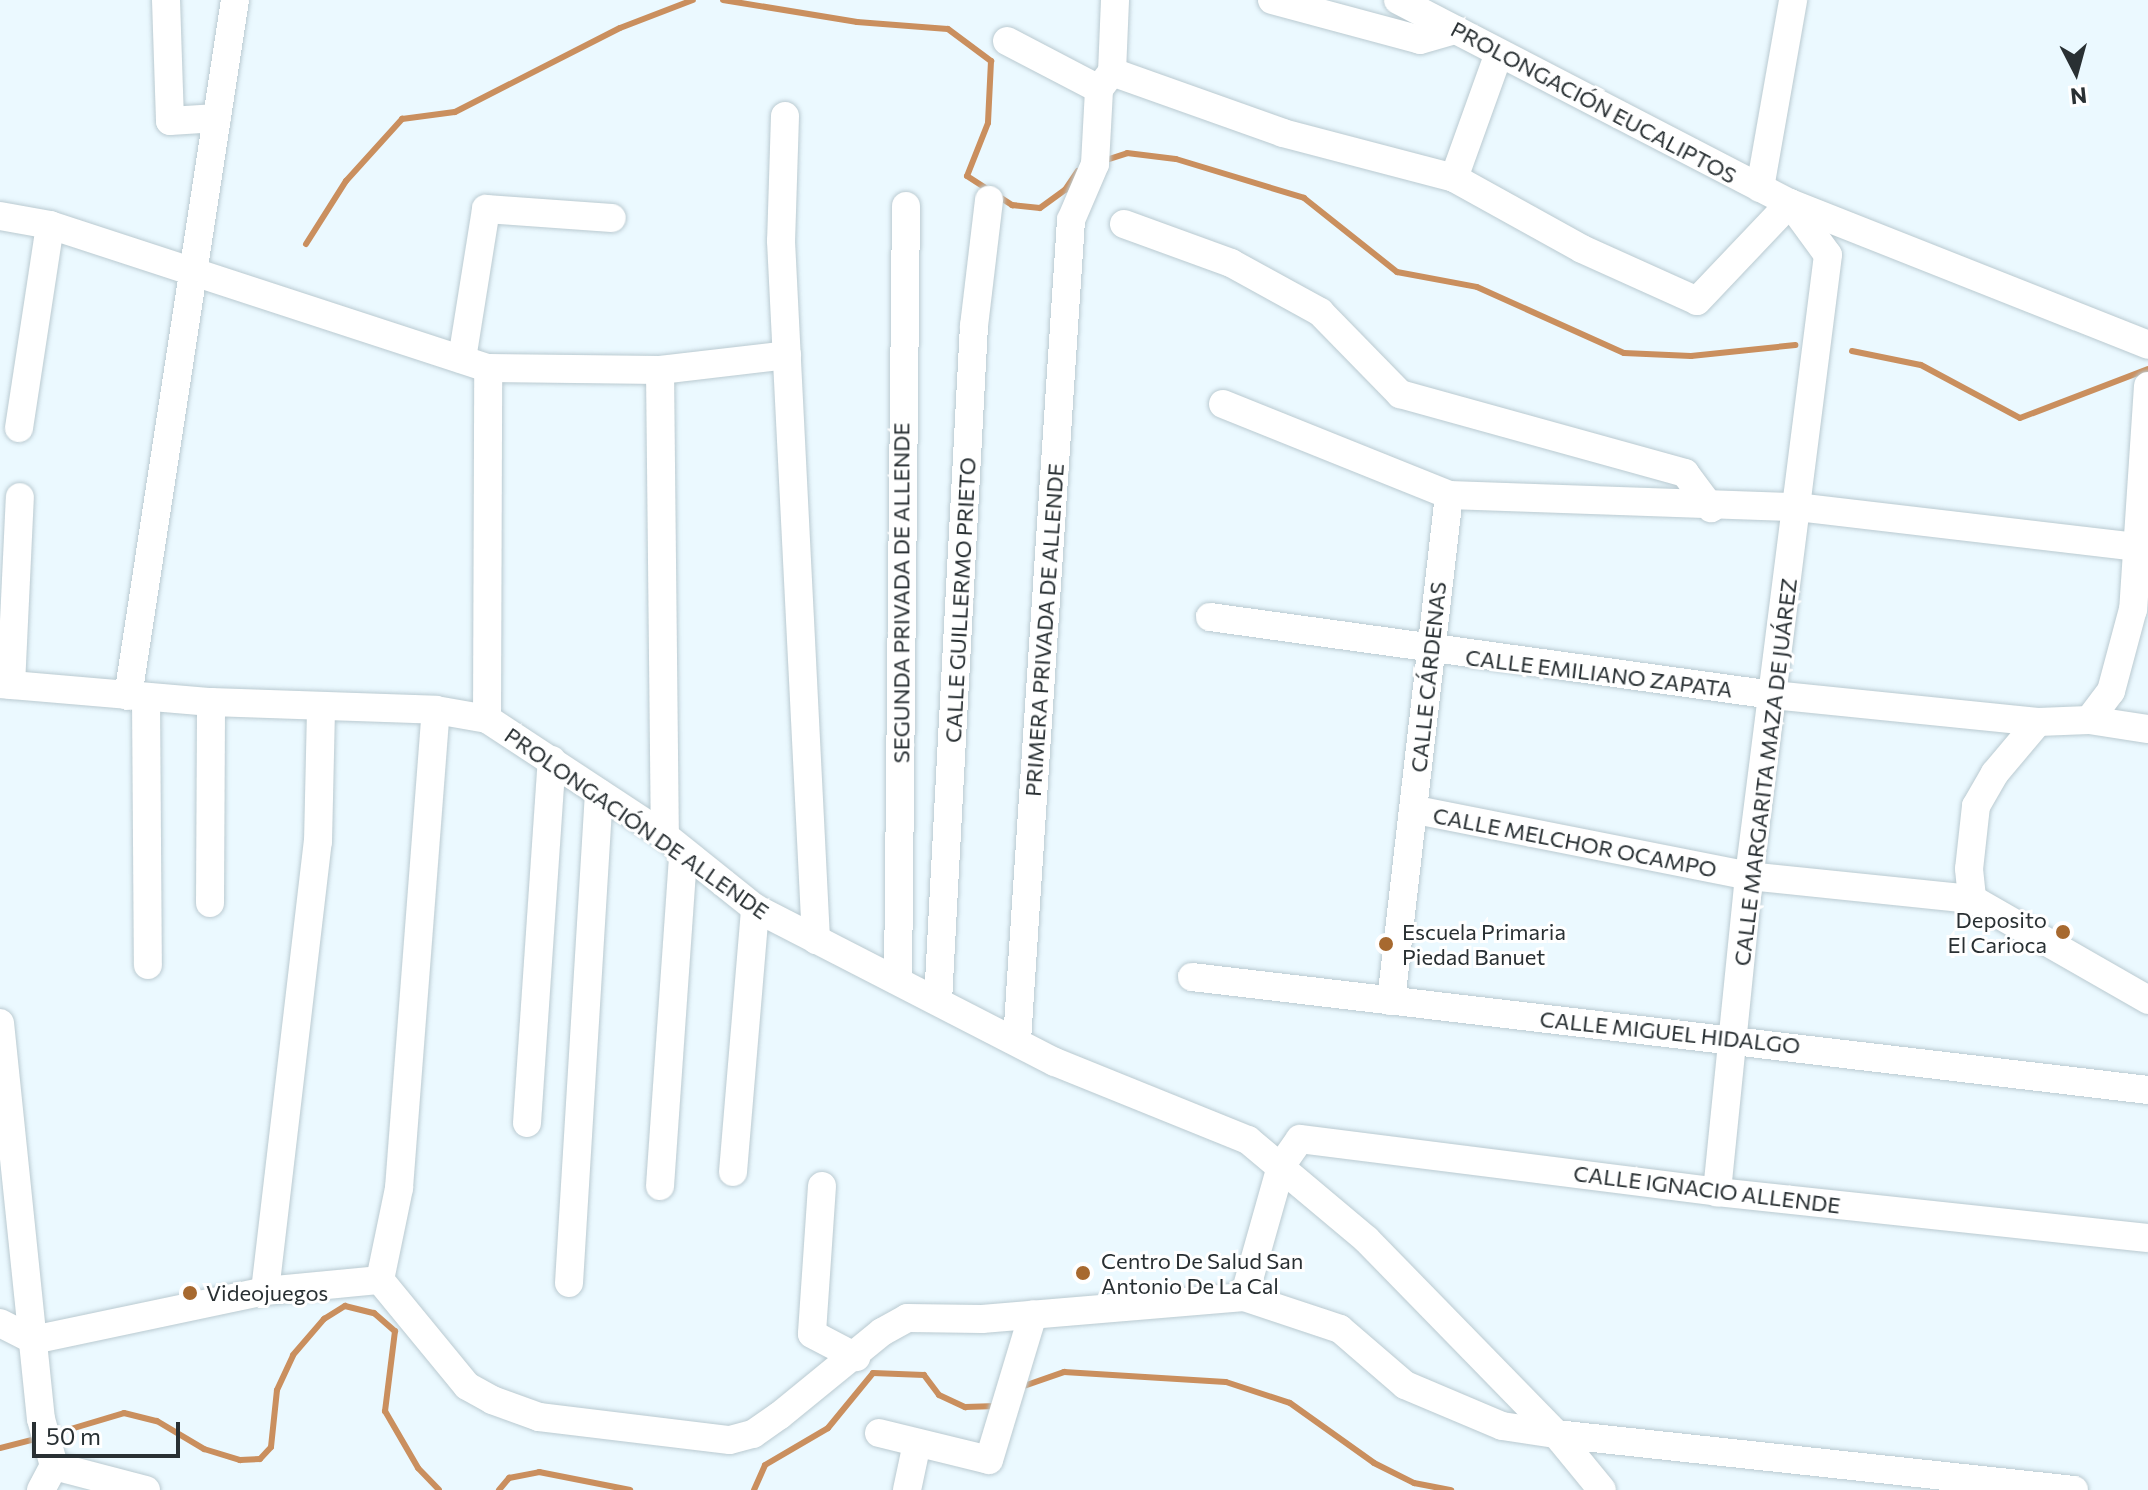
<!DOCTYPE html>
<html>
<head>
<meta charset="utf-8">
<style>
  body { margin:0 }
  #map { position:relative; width:2148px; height:1490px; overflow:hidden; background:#ebf9ff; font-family:Commissioner,sans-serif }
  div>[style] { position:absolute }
  .stream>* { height:6px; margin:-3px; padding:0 3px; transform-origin:3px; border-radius:3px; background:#ca8f5e }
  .roads { filter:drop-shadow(0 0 2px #bacad1) drop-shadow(0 0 2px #bacad1) }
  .minor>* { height:28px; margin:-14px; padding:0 14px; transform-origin:14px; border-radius:14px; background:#fff }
  .dots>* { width:22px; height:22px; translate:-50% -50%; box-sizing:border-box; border:4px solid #fff; border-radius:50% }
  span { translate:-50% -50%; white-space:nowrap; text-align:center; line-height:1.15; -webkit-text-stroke:6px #fff; paint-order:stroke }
  .street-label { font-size:22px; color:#293033 }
  .poi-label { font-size:22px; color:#293033 }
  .right { translate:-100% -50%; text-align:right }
  .left { translate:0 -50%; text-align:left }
  .north { position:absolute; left:2036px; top:32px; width:80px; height:80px; -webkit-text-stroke:6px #fff; paint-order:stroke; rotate:174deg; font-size:22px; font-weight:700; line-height:32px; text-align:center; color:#293033 }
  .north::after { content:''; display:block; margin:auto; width:28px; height:36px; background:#293033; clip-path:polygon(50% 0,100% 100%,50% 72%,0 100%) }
  .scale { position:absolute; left:32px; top:1422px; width:148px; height:36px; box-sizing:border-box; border:4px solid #293033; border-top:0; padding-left:10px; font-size:24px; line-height:28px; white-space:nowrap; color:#293033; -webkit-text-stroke:6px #fff; paint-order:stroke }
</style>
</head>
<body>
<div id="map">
  <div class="stream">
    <div style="left:723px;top:0;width:136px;rotate:9.3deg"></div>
    <div style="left:857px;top:22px;width:91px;rotate:4.4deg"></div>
    <div style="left:948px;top:29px;width:54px;rotate:36.7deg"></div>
    <div style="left:991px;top:61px;width:62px;rotate:92.8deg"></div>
    <div style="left:988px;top:123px;width:57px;rotate:111.6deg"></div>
    <div style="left:967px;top:176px;width:54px;rotate:32.8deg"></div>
    <div style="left:1012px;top:205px;width:28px;rotate:6deg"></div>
    <div style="left:1040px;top:208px;width:31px;rotate:-36deg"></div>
    <div style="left:1065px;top:190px;width:23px;rotate:-56deg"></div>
    <div style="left:1103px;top:161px;width:25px;rotate:-18deg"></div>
    <div style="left:1127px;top:153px;width:49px;rotate:7deg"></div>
    <div style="left:1176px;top:159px;width:134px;rotate:16.9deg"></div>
    <div style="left:1304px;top:198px;width:119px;rotate:38.5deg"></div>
    <div style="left:1397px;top:272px;width:81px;rotate:10.6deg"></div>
    <div style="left:1477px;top:287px;width:161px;rotate:24.2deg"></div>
    <div style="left:1624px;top:353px;width:67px;rotate:2.6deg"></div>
    <div style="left:1691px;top:356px;width:105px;rotate:-6deg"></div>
    <div style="left:306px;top:244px;width:75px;rotate:-57.6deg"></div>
    <div style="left:346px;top:181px;width:84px;rotate:-47.9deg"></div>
    <div style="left:402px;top:119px;width:53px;rotate:-7.5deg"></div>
    <div style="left:455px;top:112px;width:185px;rotate:-27deg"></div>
    <div style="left:620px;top:28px;width:78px;rotate:-21deg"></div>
    <div style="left:1852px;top:351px;width:70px;rotate:11.5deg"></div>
    <div style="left:1921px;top:365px;width:112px;rotate:28.2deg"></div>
    <div style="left:2020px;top:418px;width:137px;rotate:-20.9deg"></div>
    <div style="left:1021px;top:1387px;width:46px;rotate:-19.2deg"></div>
    <div style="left:1064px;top:1372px;width:162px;rotate:3.5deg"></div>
    <div style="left:1226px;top:1382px;width:67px;rotate:18.2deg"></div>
    <div style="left:1290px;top:1403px;width:103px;rotate:35.5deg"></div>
    <div style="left:1374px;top:1463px;width:45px;rotate:26.6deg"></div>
    <div style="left:1414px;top:1483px;width:38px;rotate:11deg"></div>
    <div style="left:54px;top:1434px;width:73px;rotate:-16.7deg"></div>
    <div style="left:124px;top:1413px;width:34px;rotate:14deg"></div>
    <div style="left:157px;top:1421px;width:55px;rotate:30.8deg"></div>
    <div style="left:204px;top:1449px;width:38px;rotate:17deg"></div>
    <div style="left:240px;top:1460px;width:20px;rotate:-3deg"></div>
    <div style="left:260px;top:1459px;width:16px;rotate:-47deg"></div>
    <div style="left:271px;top:1447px;width:57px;rotate:-84deg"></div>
    <div style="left:277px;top:1390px;width:38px;rotate:-65deg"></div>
    <div style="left:293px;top:1355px;width:48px;rotate:-49.3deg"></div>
    <div style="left:324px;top:1319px;width:25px;rotate:-32deg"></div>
    <div style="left:345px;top:1306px;width:30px;rotate:14deg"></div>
    <div style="left:374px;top:1313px;width:28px;rotate:41deg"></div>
    <div style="left:395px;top:1331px;width:81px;rotate:97.1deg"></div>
    <div style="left:385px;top:1411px;width:66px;rotate:59.9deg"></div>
    <div style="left:418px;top:1468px;width:30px;rotate:46deg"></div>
    <div style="left:0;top:1448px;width:40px;rotate:-14.4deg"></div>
    <div style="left:499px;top:1490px;width:16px;rotate:-50deg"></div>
    <div style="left:509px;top:1478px;width:31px;rotate:-11deg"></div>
    <div style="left:539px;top:1472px;width:93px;rotate:11.2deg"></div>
    <div style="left:754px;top:1490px;width:27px;rotate:-66deg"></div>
    <div style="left:765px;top:1465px;width:73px;rotate:-30.4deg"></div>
    <div style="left:828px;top:1428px;width:71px;rotate:-50.7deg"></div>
    <div style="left:873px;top:1373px;width:51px;rotate:2.2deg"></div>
    <div style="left:924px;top:1375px;width:25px;rotate:53deg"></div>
    <div style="left:939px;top:1395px;width:29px;rotate:25deg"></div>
    <div style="left:965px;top:1407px;width:32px;rotate:-2deg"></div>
  </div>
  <div class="roads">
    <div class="minor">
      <div style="left:166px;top:0;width:121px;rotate:88.1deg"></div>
      <div style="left:170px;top:121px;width:47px;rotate:-3.7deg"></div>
      <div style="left:1272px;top:0;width:153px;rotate:15.1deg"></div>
      <div style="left:1420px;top:40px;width:37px;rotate:-16deg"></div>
      <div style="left:1398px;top:0;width:441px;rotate:27.4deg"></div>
      <div style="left:1790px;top:203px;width:64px;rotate:53.8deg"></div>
      <div style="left:1828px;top:255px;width:626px;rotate:97.25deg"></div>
      <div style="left:1749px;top:876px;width:318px;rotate:95.8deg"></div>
      <div style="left:1007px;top:41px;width:104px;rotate:27.6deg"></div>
      <div style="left:1112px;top:72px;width:182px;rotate:19.6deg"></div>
      <div style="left:1283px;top:133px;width:177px;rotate:14.7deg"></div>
      <div style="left:1454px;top:178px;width:146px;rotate:29deg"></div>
      <div style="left:1582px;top:249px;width:126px;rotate:24.3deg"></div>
      <div style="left:1697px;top:301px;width:135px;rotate:-46.5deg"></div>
      <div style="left:1790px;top:203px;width:385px;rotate:21.6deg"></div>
      <div style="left:785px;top:116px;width:125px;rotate:91.8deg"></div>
      <div style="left:781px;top:241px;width:700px;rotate:87.13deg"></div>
      <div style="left:1454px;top:178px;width:133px;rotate:-70.2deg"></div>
      <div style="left:1760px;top:188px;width:191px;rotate:-80deg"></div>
      <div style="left:0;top:216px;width:51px;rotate:10.2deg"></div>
      <div style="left:50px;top:225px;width:461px;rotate:18.1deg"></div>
      <div style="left:488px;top:368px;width:172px;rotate:0.7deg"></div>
      <div style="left:660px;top:370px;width:128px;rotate:-6.7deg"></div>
      <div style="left:1124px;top:224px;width:114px;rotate:20deg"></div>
      <div style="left:1231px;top:263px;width:102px;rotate:28.8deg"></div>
      <div style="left:1320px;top:312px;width:115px;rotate:45.7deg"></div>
      <div style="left:1400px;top:394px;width:296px;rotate:15.5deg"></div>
      <div style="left:1685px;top:473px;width:44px;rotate:53.4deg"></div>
      <div style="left:462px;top:359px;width:152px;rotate:-80.9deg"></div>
      <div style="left:486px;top:209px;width:126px;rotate:4.1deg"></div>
      <div style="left:660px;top:370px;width:466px;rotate:89.4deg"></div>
      <div style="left:2148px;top:386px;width:224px;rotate:93.8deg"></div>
      <div style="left:2133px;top:609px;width:85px;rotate:105deg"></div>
      <div style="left:2111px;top:691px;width:36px;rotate:127deg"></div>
      <div style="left:2089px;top:720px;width:51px;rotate:177.8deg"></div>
      <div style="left:2038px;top:722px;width:67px;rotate:130.1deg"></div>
      <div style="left:1995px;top:773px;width:38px;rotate:120deg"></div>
      <div style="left:1976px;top:806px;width:63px;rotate:96.3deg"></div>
      <div style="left:1969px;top:869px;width:30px;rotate:84deg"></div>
      <div style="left:1972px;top:899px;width:203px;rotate:29.8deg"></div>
      <div style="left:1223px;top:404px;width:244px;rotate:21.9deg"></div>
      <div style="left:1449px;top:495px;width:348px;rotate:2deg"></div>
      <div style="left:1797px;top:507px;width:353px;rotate:6.7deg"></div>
      <div style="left:19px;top:428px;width:205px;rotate:-81.3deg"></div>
      <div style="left:1210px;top:617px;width:568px;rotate:7.89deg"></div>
      <div style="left:1773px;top:695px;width:266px;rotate:5.8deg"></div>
      <div style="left:0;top:684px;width:212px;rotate:4.9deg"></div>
      <div style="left:211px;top:702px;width:225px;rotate:2deg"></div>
      <div style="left:436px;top:710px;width:52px;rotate:10deg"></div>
      <div style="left:487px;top:719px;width:213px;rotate:33.3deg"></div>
      <div style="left:665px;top:836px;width:115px;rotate:38.7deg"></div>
      <div style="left:755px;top:908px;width:337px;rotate:27.2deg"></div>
      <div style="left:1055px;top:1062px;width:208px;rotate:22deg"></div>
      <div style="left:1248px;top:1140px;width:155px;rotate:40deg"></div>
      <div style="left:1367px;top:1240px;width:271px;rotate:45.7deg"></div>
      <div style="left:1556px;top:1434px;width:521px;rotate:6.17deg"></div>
      <div style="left:11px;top:685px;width:188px;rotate:-87.3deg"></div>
      <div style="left:128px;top:696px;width:704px;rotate:-81.26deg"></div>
      <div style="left:146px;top:698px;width:267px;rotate:89.6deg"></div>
      <div style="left:487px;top:719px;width:351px;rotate:-89.8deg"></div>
      <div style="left:2089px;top:720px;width:60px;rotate:8.7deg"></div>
      <div style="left:1416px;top:810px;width:339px;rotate:11.2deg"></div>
      <div style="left:1749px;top:876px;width:224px;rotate:5.9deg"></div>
      <div style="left:210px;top:903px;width:201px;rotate:-89.7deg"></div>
      <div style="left:1192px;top:977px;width:963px;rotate:6.74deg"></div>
      <div style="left:898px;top:980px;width:774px;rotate:-89.41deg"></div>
      <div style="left:938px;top:1001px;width:676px;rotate:-86.95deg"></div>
      <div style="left:974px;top:326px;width:127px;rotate:-83.2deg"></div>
      <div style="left:1391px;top:1001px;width:509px;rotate:-83.46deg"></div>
      <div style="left:0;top:1023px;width:398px;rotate:84.1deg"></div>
      <div style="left:41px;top:1419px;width:49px;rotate:74.5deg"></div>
      <div style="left:1017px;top:1040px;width:822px;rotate:-86.23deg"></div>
      <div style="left:1071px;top:220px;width:61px;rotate:-66.8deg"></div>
      <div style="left:1095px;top:164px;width:75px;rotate:-86.9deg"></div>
      <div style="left:1099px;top:89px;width:21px;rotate:-53deg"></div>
      <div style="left:1112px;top:72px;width:72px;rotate:-87.6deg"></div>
      <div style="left:527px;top:1123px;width:364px;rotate:-86.1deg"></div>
      <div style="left:733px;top:1172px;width:265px;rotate:-85.2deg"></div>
      <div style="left:660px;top:1186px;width:334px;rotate:-86deg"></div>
      <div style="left:822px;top:1186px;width:148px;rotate:93.9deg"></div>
      <div style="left:812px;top:1334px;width:50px;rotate:27.6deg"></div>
      <div style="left:380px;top:1280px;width:94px;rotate:-78.3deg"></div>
      <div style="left:399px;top:1188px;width:479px;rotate:-85.6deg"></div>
      <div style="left:569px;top:1283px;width:491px;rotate:-86.5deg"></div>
      <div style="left:265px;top:1291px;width:452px;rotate:-83.3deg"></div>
      <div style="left:318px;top:842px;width:133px;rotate:-88.7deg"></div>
      <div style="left:1244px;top:1297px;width:136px;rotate:-74.2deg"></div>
      <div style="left:1281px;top:1166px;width:33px;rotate:-55deg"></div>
      <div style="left:1300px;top:1139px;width:420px;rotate:7.2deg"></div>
      <div style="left:1717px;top:1192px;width:433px;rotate:6.1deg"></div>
      <div style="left:0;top:1323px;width:37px;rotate:27deg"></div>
      <div style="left:33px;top:1340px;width:237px;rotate:-11.9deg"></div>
      <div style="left:265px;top:1291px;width:116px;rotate:-5.5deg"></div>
      <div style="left:380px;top:1280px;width:137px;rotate:50.6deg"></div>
      <div style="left:467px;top:1386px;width:29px;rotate:29deg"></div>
      <div style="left:492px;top:1400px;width:50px;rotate:19.9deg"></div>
      <div style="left:539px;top:1417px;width:192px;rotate:6.9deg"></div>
      <div style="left:730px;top:1440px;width:24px;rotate:-15deg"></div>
      <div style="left:753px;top:1434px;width:32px;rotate:-35deg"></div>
      <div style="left:779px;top:1416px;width:133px;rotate:-39.2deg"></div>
      <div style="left:882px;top:1332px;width:29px;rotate:-29deg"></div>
      <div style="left:907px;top:1318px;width:75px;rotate:0.8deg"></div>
      <div style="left:982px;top:1319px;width:263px;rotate:-4.8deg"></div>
      <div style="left:1244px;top:1297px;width:101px;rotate:18.4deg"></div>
      <div style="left:1340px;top:1329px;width:86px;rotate:40.7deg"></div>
      <div style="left:1405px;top:1385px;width:105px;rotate:22.9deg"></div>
      <div style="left:1502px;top:1426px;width:55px;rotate:8.4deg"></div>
      <div style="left:1556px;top:1434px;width:72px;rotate:50.6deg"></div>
      <div style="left:879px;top:1433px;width:113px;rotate:13.8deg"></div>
      <div style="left:989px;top:1460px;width:152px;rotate:-73.2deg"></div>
      <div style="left:54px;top:1466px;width:95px;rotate:14.6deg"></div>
      <div style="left:41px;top:1490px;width:27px;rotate:-62deg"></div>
      <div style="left:907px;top:1490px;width:48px;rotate:-78deg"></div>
    </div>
  </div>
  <div class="dots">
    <div style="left:2063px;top:932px;background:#a7692f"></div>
    <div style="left:1386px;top:944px;background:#a7692f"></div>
    <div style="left:1083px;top:1273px;background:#a7692f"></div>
    <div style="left:190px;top:1293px;background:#a7692f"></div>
  </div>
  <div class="street-label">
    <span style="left:1594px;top:102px;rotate:28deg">PROLONGACIÓN EUCALIPTOS</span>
    <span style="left:901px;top:593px;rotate:-90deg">SEGUNDA PRIVADA DE ALLENDE</span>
    <span style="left:960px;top:600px;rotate:-87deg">CALLE GUILLERMO PRIETO</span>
    <span style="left:1044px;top:630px;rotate:-86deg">PRIMERA PRIVADA DE ALLENDE</span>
    <span style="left:1599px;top:673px;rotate:7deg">CALLE EMILIANO ZAPATA</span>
    <span style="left:1428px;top:677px;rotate:-84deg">CALLE CÁRDENAS</span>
    <span style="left:1765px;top:772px;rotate:-83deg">CALLE MARGARITA MAZA DE JUÁREZ</span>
    <span style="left:637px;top:823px;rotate:35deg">PROLONGACIÓN DE ALLENDE</span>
    <span style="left:1575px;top:842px;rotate:11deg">CALLE MELCHOR OCAMPO</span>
    <span style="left:1670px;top:1032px;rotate:6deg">CALLE MIGUEL HIDALGO</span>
    <span style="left:1707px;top:1189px;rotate:7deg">CALLE IGNACIO ALLENDE</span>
  </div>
  <div class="poi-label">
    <span class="right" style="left:2047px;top:932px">Deposito<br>El Carioca</span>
    <span class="left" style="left:1402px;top:944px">Escuela Primaria<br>Piedad Banuet</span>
    <span class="left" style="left:1101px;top:1273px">Centro De Salud San<br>Antonio De La Cal</span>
    <span class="left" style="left:206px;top:1293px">Videojuegos</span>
  </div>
  <div class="north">N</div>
  <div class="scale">50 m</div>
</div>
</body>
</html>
